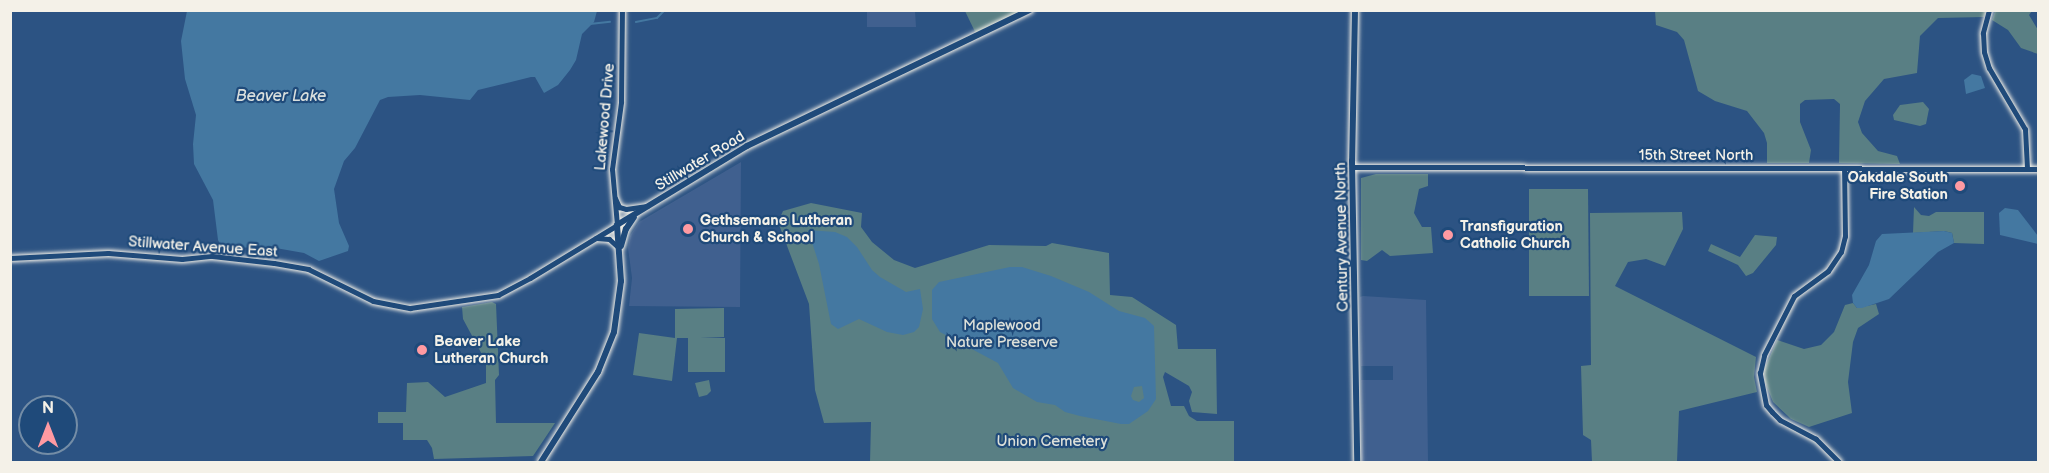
<!DOCTYPE html>
<html>
<head>
<meta charset="utf-8">
<style>
  body { margin:0 }
  #map { position:relative; width:2049px; height:473px; overflow:hidden; background:#2c5383; font-family:"Balsamiq Sans",sans-serif }
  div>[style] { position:absolute }
  .built>* { inset:0; background:#40608f }
  .green>* { inset:0; background:#597f84 }
  .water>* { inset:0; background:#4478a1 }
  .stream>* { height:1.5px; margin:-0.75px; padding:0 0.75px; transform-origin:0.75px; border-radius:0.75px; background:#4478a1 }
  .roads { filter:drop-shadow(0 0 2px #f4f1e8) drop-shadow(0 0 2px #f4f1e8) }
  .tertiary>* { height:5px; margin:-2.5px; padding:0 2.5px; transform-origin:2.5px; border-radius:2.5px; background:#1f4a7a }
  .secondary>* { height:6px; margin:-3px; padding:0 3px; transform-origin:3px; border-radius:3px; background:#1f4a7a }
  .dots>* { width:16px; height:16px; translate:-50% -50%; box-sizing:border-box; border:3px solid #1f4a7a; border-radius:50% }
  span { translate:-50% -50%; white-space:nowrap; text-align:center; line-height:1.15; -webkit-text-stroke:4.5px #1f4a7a; paint-order:stroke }
  .street-label { font-size:15px; color:#f4f1e8 }
  .poi-label { font-size:15px; color:#f4f1e8; font-weight:700 }
  .right { translate:-100% -50%; text-align:right }
  .left { translate:0 -50%; text-align:left }
  .park-label { font-size:15px; color:#dde0d9 }
  .water-label { font-size:16px; color:#dadfdd; font-style:italic }
  .frame { position:absolute; inset:0; border:12px solid #f4f1e8; pointer-events:none }
  .north { position:absolute; left:18px; top:395px; width:60px; height:60px; box-sizing:border-box; background:#1f4a7a; border:2px solid #748da6; border-radius:50%; rotate:0deg; font-size:16px; font-weight:700; line-height:24px; text-align:center; color:#f4f1e8 }
  .north::after { content:''; display:block; margin:auto; width:21px; height:27px; background:#ff9aa2; clip-path:polygon(50% 0,100% 100%,50% 72%,0 100%) }
</style>
</head>
<body>
<div id="map">
  <div class="built">
    <div style="clip-path:polygon(867px 11px,915px 11px,916px 27px,867px 27px)"></div>
    <div style="clip-path:polygon(741px 162px,740px 307px,629px 306px,632px 278px,628px 248px,630px 236px,639px 222px)"></div>
    <div style="clip-path:polygon(1363px 296px,1426px 300px,1428px 462px,1362px 462px,1361px 380px,1393px 380px,1393px 366px,1361px 366px,1360px 297px)"></div>
  </div>
  <div class="green">
    <div style="clip-path:polygon(965px 11px,1030px 11px,977px 36px)"></div>
    <div style="clip-path:polygon(1655px 11px,1655px 10px,1986px 11px,1984px 17px,1938px 18px,1920px 36px,1917px 73px,1884px 79px,1865px 101px,1858px 122px,1862px 133px,1878px 151px,1897px 156px,1900px 164px,1839px 163px,1840px 104px,1834px 99px,1805px 100px,1800px 104px,1800px 122px,1811px 150px,1809px 163px,1767px 163px,1767px 143px,1764px 133px,1747px 111px,1715px 101px,1698px 91px,1684px 40px,1677px 32px,1656px 25px)"></div>
    <div style="clip-path:polygon(1995px 11px,2032px 11px,2029px 15px,2038px 30px,2038px 54px,2021px 48px,2008px 30px,1992px 20px)"></div>
    <div style="clip-path:polygon(1923px 102px,1929px 109px,1926px 124px,1920px 126px,1894px 120px,1893px 115px,1900px 105px)"></div>
    <div style="clip-path:polygon(1376px 174px,1428px 174px,1428px 186px,1419px 189px,1414px 213px,1422px 227px,1431px 227px,1433px 253px,1390px 256px,1382px 250px,1367px 261px,1361px 260px,1361px 178px)"></div>
    <div style="clip-path:polygon(1529px 189px,1588px 189px,1589px 296px,1529px 296px)"></div>
    <div style="clip-path:polygon(811px 203px,862px 213px,861px 227px,872px 242px,894px 260px,915px 268px,989px 245px,1046px 246px,1052px 243px,1109px 253px,1110px 295px,1132px 297px,1176px 325px,1178px 349px,1216px 349px,1217px 414px,1192px 412px,1189px 401px,1192px 392px,1189px 386px,1165px 372px,1163px 377px,1171px 406px,1184px 406px,1189px 416px,1197px 421px,1234px 421px,1234px 462px,870px 462px,871px 422px,824px 423px,815px 390px,809px 304px,778px 222px,783px 211px)"></div>
    <div style="clip-path:polygon(1914px 207px,1921px 215px,1929px 216px,1936px 212px,1984px 212px,1984px 244px,1954px 243px,1952px 233px,1944px 231px,1913px 233px)"></div>
    <div style="clip-path:polygon(1682px 212px,1683px 229px,1665px 266px,1646px 259px,1628px 262px,1615px 286px,1756px 357px,1754px 377px,1757px 392px,1679px 411px,1677px 462px,1592px 462px,1591px 440px,1583px 435px,1581px 366px,1591px 365px,1590px 213px)"></div>
    <div style="clip-path:polygon(1755px 235px,1777px 237px,1776px 245px,1753px 273px,1746px 276px,1738px 265px,1708px 251px,1711px 244px,1740px 257px)"></div>
    <div style="clip-path:polygon(492px 302px,496px 304px,499px 375px,495px 380px,496px 423px,555px 423px,533px 456px,434px 459px,432px 448px,427px 440px,403px 440px,403px 423px,378px 423px,378px 412px,406px 412px,407px 383px,428px 382px,445px 397px,486px 383px,486px 362px,463px 319px,462px 307px)"></div>
    <div style="clip-path:polygon(1853px 303px,1857px 308px,1876px 304px,1879px 314px,1858px 328px,1853px 342px,1848px 382px,1852px 413px,1809px 427px,1791px 419px,1773px 402px,1765px 382px,1764px 370px,1777px 340px,1804px 349px,1821px 345px,1834px 332px,1845px 305px)"></div>
    <div style="clip-path:polygon(724px 308px,724px 337px,700px 338px,725px 338px,725px 372px,688px 372px,688px 338px,677px 338px,672px 381px,633px 375px,639px 333px,675px 338px,675px 309px)"></div>
    <div style="clip-path:polygon(709px 380px,711px 391px,707px 395px,699px 397px,695px 383px)"></div>
  </div>
  <div class="water">
    <div style="clip-path:polygon(187px 11px,187px 10px,597px 11px,594px 22px,582px 34px,576px 60px,570px 70px,558px 85px,544px 93px,535px 77px,531px 77px,478px 90px,470px 100px,420px 95px,388px 97px,380px 100px,355px 148px,344px 161px,334px 189px,339px 223px,349px 246px,348px 251px,319px 261px,304px 253px,270px 247px,229px 248px,221px 246px,218px 240px,213px 200px,194px 164px,193px 144px,196px 115px,185px 79px,181px 41px)"></div>
    <div style="clip-path:polygon(1972px 74px,1981px 76px,1985px 88px,1966px 94px,1964px 80px)"></div>
    <div style="clip-path:polygon(2005px 208px,2018px 210px,2038px 236px,2038px 244px,2000px 235px,1999px 213px)"></div>
    <div style="clip-path:polygon(808px 230px,835px 232px,847px 237px,857px 247px,872px 270px,880px 277px,906px 292px,920px 289px,923px 309px,919px 327px,914px 332px,903px 335px,887px 332px,859px 319px,838px 329px,831px 324px,819px 264px)"></div>
    <div style="clip-path:polygon(1944px 231px,1952px 233px,1954px 243px,1938px 252px,1889px 299px,1862px 308px,1857px 308px,1853px 303px,1852px 295px,1869px 265px,1876px 241px,1882px 234px)"></div>
    <div style="clip-path:polygon(evenodd,1010px 267px,1022px 267px,1051px 276px,1089px 292px,1119px 311px,1145px 318px,1154px 326px,1156px 399px,1148px 411px,1129px 424px,1121px 424px,1080px 416px,1065px 412px,1055px 405px,1037px 402px,1013px 388px,998px 363px,940px 332px,932px 319px,932px 290px,939px 282px,1010px 267px,1142px 386px,1144px 398px,1139px 402px,1133px 400px,1131px 396px,1134px 387px,1142px 386px)"></div>
  </div>
  <div class="stream">
    <div style="left:636px;top:22px;width:21px;rotate:-11deg"></div>
    <div style="left:657px;top:18px;width:11px;rotate:-45deg"></div>
    <div style="left:590px;top:24px;width:20px;rotate:-6deg"></div>
  </div>
  <div class="roads">
    <div class="tertiary">
      <div style="left:1989px;top:10px;width:24px;rotate:105deg"></div>
      <div style="left:1983px;top:33px;width:19px;rotate:87deg"></div>
      <div style="left:1984px;top:52px;width:17px;rotate:73deg"></div>
      <div style="left:1989px;top:68px;width:71px;rotate:59.5deg"></div>
      <div style="left:2025px;top:129px;width:40px;rotate:87.1deg"></div>
      <div style="left:1353px;top:167px;width:685px;rotate:0.17deg"></div>
      <div style="left:615px;top:198px;width:10px;rotate:66deg"></div>
      <div style="left:619px;top:207px;width:7px;rotate:16deg"></div>
      <div style="left:626px;top:209px;width:21px;rotate:-8deg"></div>
      <div style="left:596px;top:238px;width:13px;rotate:4deg"></div>
      <div style="left:609px;top:239px;width:13px;rotate:42deg"></div>
      <div style="left:10px;top:258px;width:98px;rotate:-2.9deg"></div>
      <div style="left:108px;top:253px;width:74px;rotate:4.6deg"></div>
      <div style="left:182px;top:259px;width:30px;rotate:-6deg"></div>
      <div style="left:212px;top:256px;width:62px;rotate:6.4deg"></div>
      <div style="left:274px;top:263px;width:35px;rotate:10deg"></div>
      <div style="left:308px;top:269px;width:72px;rotate:26.2deg"></div>
      <div style="left:373px;top:301px;width:38px;rotate:11deg"></div>
      <div style="left:410px;top:308px;width:89px;rotate:-8.4deg"></div>
      <div style="left:498px;top:295px;width:36px;rotate:-28deg"></div>
      <div style="left:530px;top:278px;width:102px;rotate:-31.3deg"></div>
      <div style="left:617px;top:225px;width:56px;rotate:-95.1deg"></div>
      <div style="left:612px;top:169px;width:68px;rotate:-82.3deg"></div>
      <div style="left:621px;top:102px;width:92px;rotate:-89.4deg"></div>
      <div style="left:1839px;top:462px;width:33px;rotate:-135deg"></div>
      <div style="left:1816px;top:439px;width:41px;rotate:-152.2deg"></div>
      <div style="left:1780px;top:420px;width:11px;rotate:-135deg"></div>
      <div style="left:1772px;top:412px;width:9px;rotate:-131deg"></div>
      <div style="left:1766px;top:405px;width:33px;rotate:-101deg"></div>
      <div style="left:1760px;top:373px;width:18px;rotate:-77deg"></div>
      <div style="left:1764px;top:355px;width:66px;rotate:-63deg"></div>
      <div style="left:1794px;top:296px;width:42px;rotate:-36.3deg"></div>
      <div style="left:1828px;top:271px;width:23px;rotate:-56deg"></div>
      <div style="left:1841px;top:252px;width:16px;rotate:-76deg"></div>
      <div style="left:1845px;top:236px;width:68px;rotate:-90.8deg"></div>
    </div>
    <div class="secondary">
      <div style="left:1355px;top:10px;width:151px;rotate:91.1deg"></div>
      <div style="left:1352px;top:161px;width:301px;rotate:89deg"></div>
      <div style="left:621px;top:246px;width:18px;rotate:-74deg"></div>
      <div style="left:626px;top:229px;width:14px;rotate:-56deg"></div>
      <div style="left:541px;top:462px;width:107px;rotate:-57.7deg"></div>
      <div style="left:598px;top:372px;width:43px;rotate:-68.2deg"></div>
      <div style="left:614px;top:332px;width:51px;rotate:-82.2deg"></div>
      <div style="left:621px;top:281px;width:56px;rotate:-94.1deg"></div>
      <div style="left:617px;top:225px;width:152px;rotate:-31.3deg"></div>
      <div style="left:747px;top:146px;width:314px;rotate:-25.7deg"></div>
    </div>
  </div>
  <div class="dots">
    <div style="left:1960px;top:186px;background:#ff9aa2"></div>
    <div style="left:688px;top:229px;background:#ff9aa2"></div>
    <div style="left:1448px;top:235px;background:#ff9aa2"></div>
    <div style="left:422px;top:350px;background:#ff9aa2"></div>
  </div>
  <div class="street-label">
    <span style="left:605px;top:117px;rotate:-85deg">Lakewood Drive</span>
    <span style="left:1696px;top:156px">15th Street North</span>
    <span style="left:700px;top:161px;rotate:-31deg">Stillwater Road</span>
    <span style="left:1342px;top:237px;rotate:-91deg">Century Avenue North</span>
    <span style="left:203px;top:247px;rotate:4deg">Stillwater Avenue East</span>
  </div>
  <div class="poi-label">
    <span class="right" style="left:1948px;top:186px">Oakdale South<br>Fire Station</span>
    <span class="left" style="left:700px;top:229px">Gethsemane Lutheran<br>Church &amp; School</span>
    <span class="left" style="left:1460px;top:235px">Transfiguration<br>Catholic Church</span>
    <span class="left" style="left:434px;top:350px">Beaver Lake<br>Lutheran Church</span>
  </div>
  <div class="park-label">
    <span style="left:1002px;top:334px">Maplewood<br>Nature Preserve</span>
    <span style="left:1052px;top:442px">Union Cemetery</span>
  </div>
  <div class="water-label">
    <span style="left:281px;top:97px">Beaver Lake</span>
  </div>
  <div class="frame"></div>
  <div class="north">N</div>
</div>
</body>
</html>
